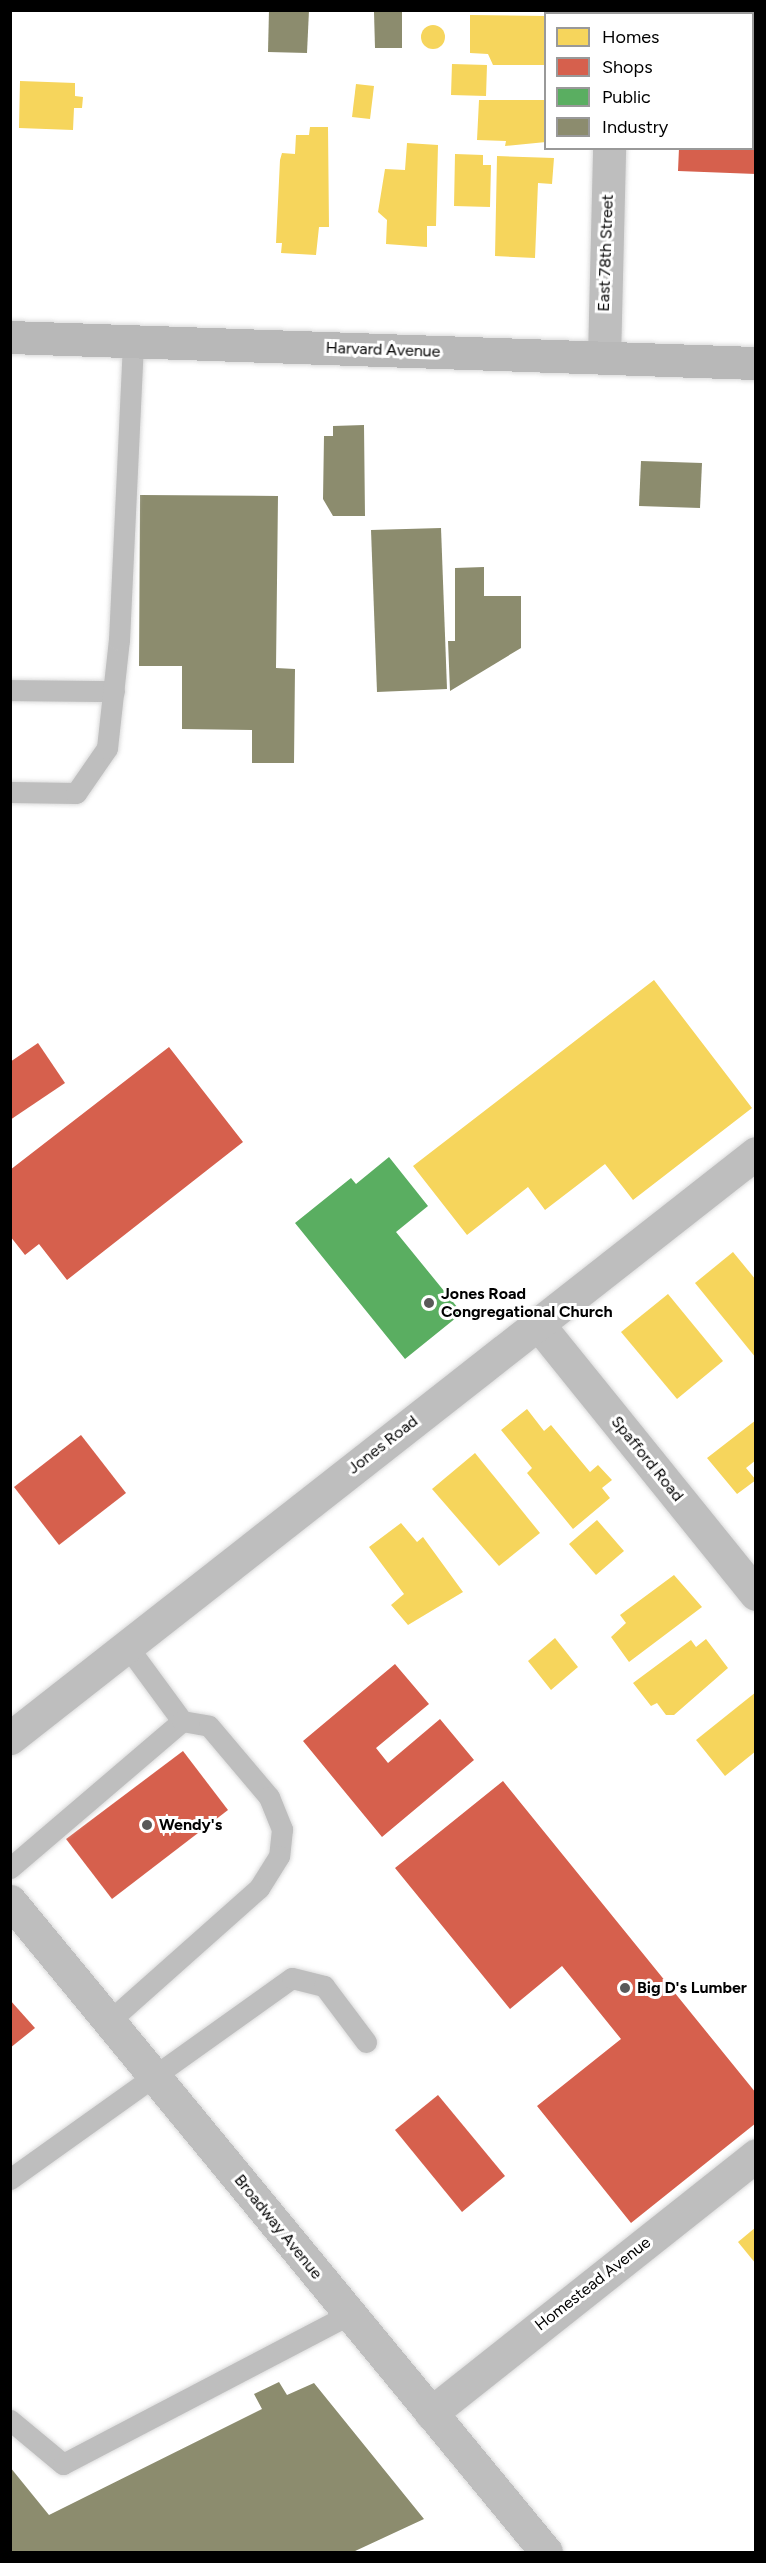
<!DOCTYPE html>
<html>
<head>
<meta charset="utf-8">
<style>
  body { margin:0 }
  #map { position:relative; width:766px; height:2563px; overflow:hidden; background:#fff; font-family:Figtree,sans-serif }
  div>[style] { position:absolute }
  .green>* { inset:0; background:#ececec }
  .homes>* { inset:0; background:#f6d55c }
  .round { border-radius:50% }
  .shops>* { inset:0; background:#d6604d }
  .public>* { inset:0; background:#5aae61 }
  .industry>* { inset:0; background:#8c8c6e }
  .roads { filter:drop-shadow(0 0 2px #dbdbdb) drop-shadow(0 0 2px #dbdbdb) }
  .lane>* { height:21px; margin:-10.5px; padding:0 10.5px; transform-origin:10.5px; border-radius:10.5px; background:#bebebe }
  .street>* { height:33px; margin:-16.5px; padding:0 16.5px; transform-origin:16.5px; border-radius:16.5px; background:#bebebe }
  .secondary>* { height:33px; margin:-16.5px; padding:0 16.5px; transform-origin:16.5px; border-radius:16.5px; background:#b8b8b8 }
  .primary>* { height:33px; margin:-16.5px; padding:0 16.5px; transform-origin:16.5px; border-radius:16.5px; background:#bebebe }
  .dots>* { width:16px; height:16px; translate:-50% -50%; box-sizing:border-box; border:3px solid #fff; border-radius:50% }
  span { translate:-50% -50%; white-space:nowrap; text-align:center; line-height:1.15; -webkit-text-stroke:6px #fff; paint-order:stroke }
  .street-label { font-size:16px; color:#000 }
  .poi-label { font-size:16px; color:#000; font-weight:700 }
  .left { translate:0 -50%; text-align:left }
  .frame { position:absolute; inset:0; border:12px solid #000; pointer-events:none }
  .legend { position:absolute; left:544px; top:12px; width:210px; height:138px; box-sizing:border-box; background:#fff; border:2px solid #999; margin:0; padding:8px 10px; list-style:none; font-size:18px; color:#000 }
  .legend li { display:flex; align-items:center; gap:12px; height:30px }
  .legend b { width:30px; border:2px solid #999 }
</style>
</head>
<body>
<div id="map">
  <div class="green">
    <div style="clip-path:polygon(614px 10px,755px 11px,755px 84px,752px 14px)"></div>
  </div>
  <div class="homes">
    <div style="clip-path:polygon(470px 15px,546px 16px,546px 65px,493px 65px,488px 54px,470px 53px)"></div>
    <div class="round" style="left:421px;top:25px;width:24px;height:24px"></div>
    <div style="clip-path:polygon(452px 64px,487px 65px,486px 96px,451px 95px)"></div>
    <div style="clip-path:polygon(20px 81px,75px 83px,75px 96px,83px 97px,82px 108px,74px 108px,73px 130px,19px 128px)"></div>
    <div style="clip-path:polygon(356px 84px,374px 86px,370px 119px,352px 117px)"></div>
    <div style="clip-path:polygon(479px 100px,546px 100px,546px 142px,505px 146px,506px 141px,477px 140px)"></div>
    <div style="clip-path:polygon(310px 127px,328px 127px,329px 227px,319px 227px,316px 255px,281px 253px,282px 243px,276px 243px,280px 160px,282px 153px,295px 154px,296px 135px,309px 135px)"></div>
    <div style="clip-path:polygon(407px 143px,438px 145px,436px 226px,427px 226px,427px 247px,386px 244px,387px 220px,378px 212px,385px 169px,405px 170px)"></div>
    <div style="clip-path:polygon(455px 154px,483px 155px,483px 165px,491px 165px,490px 207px,454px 206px)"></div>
    <div style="clip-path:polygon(497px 156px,554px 158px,552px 184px,538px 183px,535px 258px,495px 256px)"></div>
    <div style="clip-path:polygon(654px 980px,752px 1108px,633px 1200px,605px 1164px,545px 1210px,528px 1187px,467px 1235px,413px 1166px)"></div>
    <div style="clip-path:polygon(733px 1252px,756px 1280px,756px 1358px,695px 1283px)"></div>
    <div style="clip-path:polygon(668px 1294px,723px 1361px,677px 1399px,621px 1332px)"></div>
    <div style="clip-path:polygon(527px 1409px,544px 1431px,551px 1425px,590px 1472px,598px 1465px,612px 1480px,602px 1488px,610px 1498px,573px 1529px,527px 1473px,532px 1468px,501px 1430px)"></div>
    <div style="clip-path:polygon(756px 1420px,756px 1460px,746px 1468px,756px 1480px,737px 1494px,707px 1458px)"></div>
    <div style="clip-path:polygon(475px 1453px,540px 1533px,499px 1566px,432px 1489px)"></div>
    <div style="clip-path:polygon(597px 1520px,624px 1551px,596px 1575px,569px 1544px)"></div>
    <div style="clip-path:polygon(401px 1523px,417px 1542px,423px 1537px,463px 1592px,408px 1625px,391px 1605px,404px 1594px,369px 1547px)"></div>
    <div style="clip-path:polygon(674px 1575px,702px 1607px,629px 1662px,611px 1637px,626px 1623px,620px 1615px)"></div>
    <div style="clip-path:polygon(555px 1638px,578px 1667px,551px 1690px,528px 1661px)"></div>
    <div style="clip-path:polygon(706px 1639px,728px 1668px,674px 1715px,666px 1715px,657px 1703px,651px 1706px,633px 1683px,691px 1640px,696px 1647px)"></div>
    <div style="clip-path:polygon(756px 1692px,756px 1751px,725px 1776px,696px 1740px)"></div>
    <div style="clip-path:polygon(756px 2227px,756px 2264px,738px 2242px)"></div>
  </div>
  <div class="shops">
    <div style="clip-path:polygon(752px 90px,756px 174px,678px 171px,679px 148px,752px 148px)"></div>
    <div style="clip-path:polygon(38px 1043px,65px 1083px,10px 1120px,10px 1062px)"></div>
    <div style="clip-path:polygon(169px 1047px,243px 1142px,67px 1280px,39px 1244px,25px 1255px,10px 1236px,10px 1170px)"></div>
    <div style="clip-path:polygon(81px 1435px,126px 1493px,59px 1545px,14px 1487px)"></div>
    <div style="clip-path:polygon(395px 1664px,429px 1704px,376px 1748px,388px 1763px,440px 1719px,474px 1760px,382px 1837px,303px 1741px)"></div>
    <div style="clip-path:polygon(183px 1751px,228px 1810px,112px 1899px,66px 1839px)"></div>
    <div style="clip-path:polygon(503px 1781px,756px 2093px,756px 2123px,631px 2223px,537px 2106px,621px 2039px,562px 1966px,510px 2009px,395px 1868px)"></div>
    <div style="clip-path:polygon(10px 2000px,35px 2028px,10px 2048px)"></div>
    <div style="clip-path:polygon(438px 2095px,505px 2176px,462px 2212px,395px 2130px)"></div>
  </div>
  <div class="public">
    <div style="clip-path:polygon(389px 1157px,428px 1206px,396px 1232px,462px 1313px,405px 1359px,295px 1223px,351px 1178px,356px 1184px)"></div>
  </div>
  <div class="industry">
    <div style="clip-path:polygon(269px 10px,309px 10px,307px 53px,268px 52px)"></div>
    <div style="clip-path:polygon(402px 11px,402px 48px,375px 48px,374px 12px)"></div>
    <div style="clip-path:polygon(364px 425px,365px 516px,333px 516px,323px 499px,324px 436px,333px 436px,333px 426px)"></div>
    <div style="clip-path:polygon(641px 461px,702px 463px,700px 508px,639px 506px)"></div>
    <div style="clip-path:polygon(140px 495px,278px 496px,276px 668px,295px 669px,294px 763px,252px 763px,252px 730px,182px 729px,182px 666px,139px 666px)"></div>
    <div style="clip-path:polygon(441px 528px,447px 689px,377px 692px,371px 530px)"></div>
    <div style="clip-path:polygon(484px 567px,484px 596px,521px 596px,521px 648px,450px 691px,448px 641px,455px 641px,455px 568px)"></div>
    <div style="clip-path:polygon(279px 2382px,287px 2395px,314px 2383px,424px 2519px,353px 2552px,10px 2552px,10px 2467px,49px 2515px,262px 2409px,254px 2394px)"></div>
  </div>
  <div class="roads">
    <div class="lane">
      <div style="left:10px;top:690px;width:104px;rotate:0.6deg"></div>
      <div style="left:10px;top:792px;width:66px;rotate:0.9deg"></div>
      <div style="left:76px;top:793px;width:55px;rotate:-55.4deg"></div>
      <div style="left:107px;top:748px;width:109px;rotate:-83.7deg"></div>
      <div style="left:119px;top:640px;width:298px;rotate:-87.3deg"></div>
      <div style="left:127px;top:1646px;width:93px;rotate:53.7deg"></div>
      <div style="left:10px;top:1868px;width:226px;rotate:-40.5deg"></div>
      <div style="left:182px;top:1721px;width:27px;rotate:10deg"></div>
      <div style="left:209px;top:1726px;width:93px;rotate:49.8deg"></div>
      <div style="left:269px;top:1797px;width:35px;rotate:68deg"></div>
      <div style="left:282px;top:1829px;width:27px;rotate:96deg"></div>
      <div style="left:279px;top:1856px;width:38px;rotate:122deg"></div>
      <div style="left:259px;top:1888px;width:200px;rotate:138.4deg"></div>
      <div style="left:10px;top:2179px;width:346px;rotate:-35.5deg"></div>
      <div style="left:292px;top:1978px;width:33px;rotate:14deg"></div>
      <div style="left:324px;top:1986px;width:70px;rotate:53.1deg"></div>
      <div style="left:10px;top:2420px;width:69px;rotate:39.7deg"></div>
      <div style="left:63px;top:2464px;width:324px;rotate:-27.6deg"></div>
    </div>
    <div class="street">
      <div style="left:613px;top:14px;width:4px;rotate:-76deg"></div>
      <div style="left:604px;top:358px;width:210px;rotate:-88.6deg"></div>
      <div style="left:538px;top:1324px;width:347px;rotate:51.1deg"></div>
      <div style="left:10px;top:1738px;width:948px;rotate:-38.1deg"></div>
      <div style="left:431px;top:2413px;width:415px;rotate:-38.4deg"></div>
    </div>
    <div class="secondary">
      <div style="left:10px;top:337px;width:746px;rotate:2deg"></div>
    </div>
    <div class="primary">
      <div style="left:10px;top:1901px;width:843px;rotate:50.53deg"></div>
    </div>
  </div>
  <div class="dots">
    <div style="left:429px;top:1303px;background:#595959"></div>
    <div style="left:147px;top:1825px;background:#595959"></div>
    <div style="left:625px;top:1988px;background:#595959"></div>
  </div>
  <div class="street-label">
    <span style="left:606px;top:253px;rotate:-88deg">East 78th Street</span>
    <span style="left:383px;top:350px;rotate:2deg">Harvard Avenue</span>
    <span style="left:383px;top:1445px;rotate:-38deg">Jones Road</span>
    <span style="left:647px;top:1459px;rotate:51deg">Spafford Road</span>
    <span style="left:278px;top:2227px;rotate:51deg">Broadway Avenue</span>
    <span style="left:593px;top:2284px;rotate:-38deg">Homestead Avenue</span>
  </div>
  <div class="poi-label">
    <span class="left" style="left:441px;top:1303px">Jones Road<br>Congregational Church</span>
    <span class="left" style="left:159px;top:1825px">Wendy's</span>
    <span class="left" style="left:637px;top:1988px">Big D's Lumber</span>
  </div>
  <div class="frame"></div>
  <ul class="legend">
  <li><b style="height:16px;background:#f6d55c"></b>Homes</li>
  <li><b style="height:16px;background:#d6604d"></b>Shops</li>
  <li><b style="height:16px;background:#5aae61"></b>Public</li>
  <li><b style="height:16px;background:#8c8c6e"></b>Industry</li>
  </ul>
</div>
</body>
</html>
